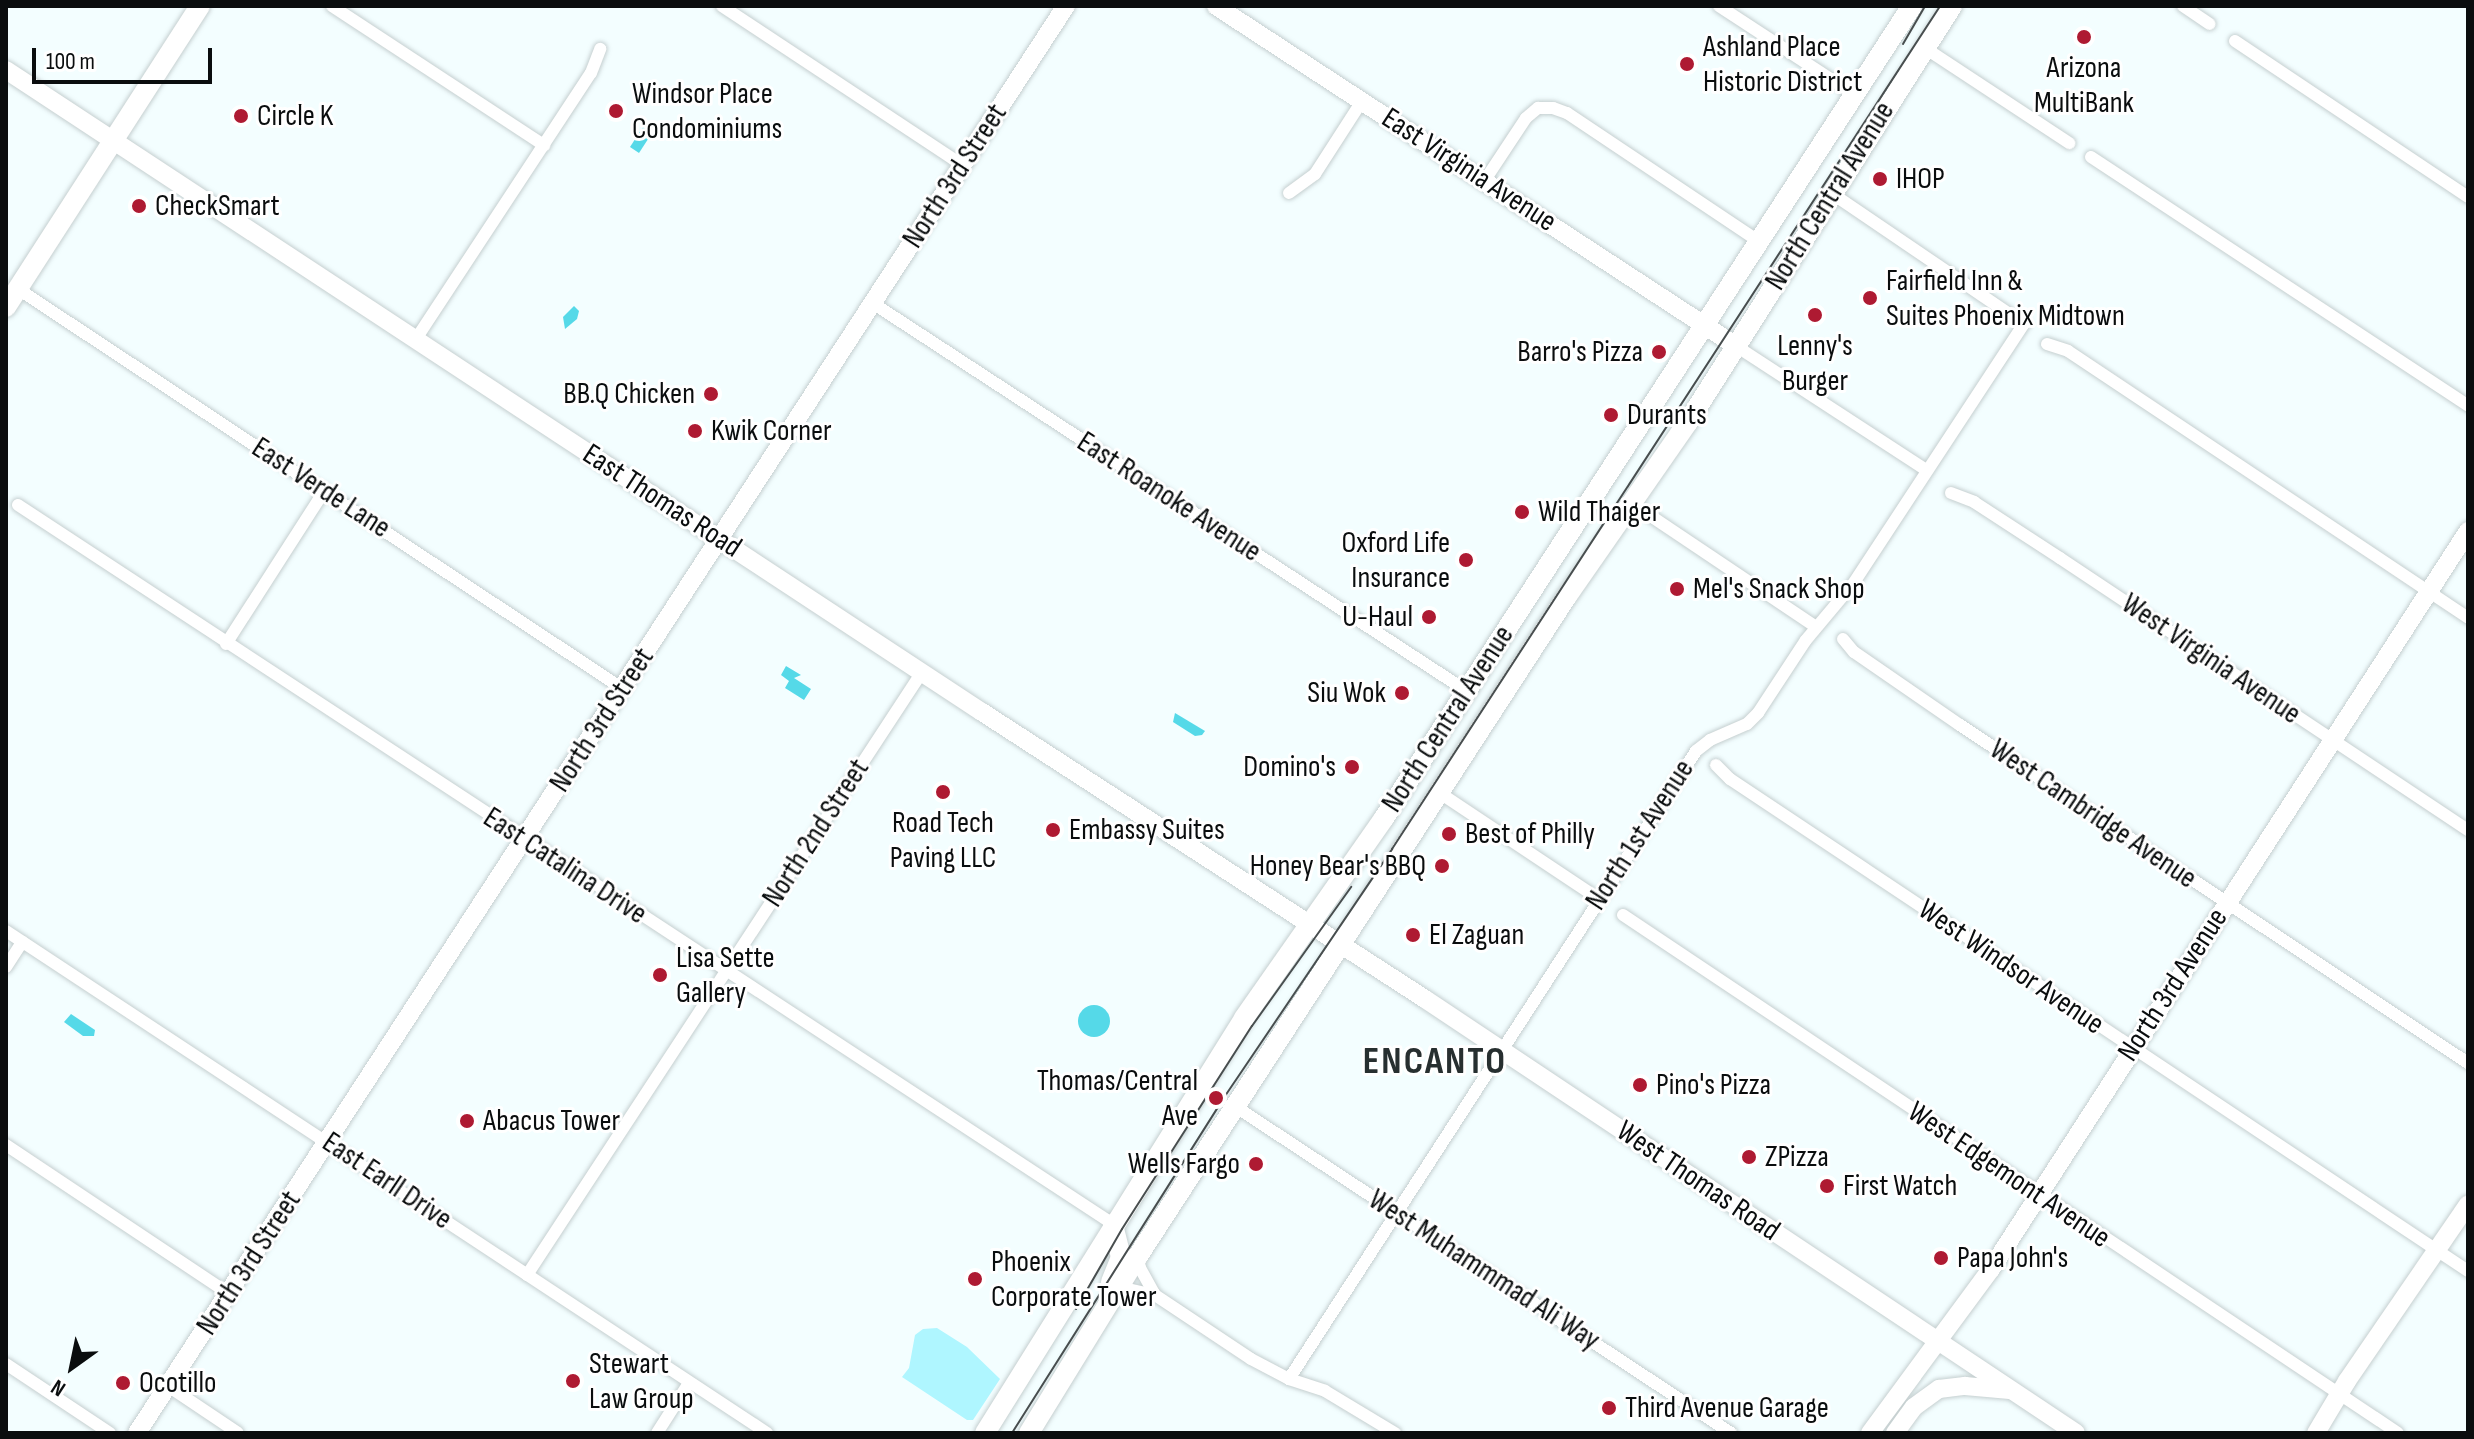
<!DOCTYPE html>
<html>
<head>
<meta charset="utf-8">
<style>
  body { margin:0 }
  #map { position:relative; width:2474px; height:1439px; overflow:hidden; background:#f3feff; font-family:"Sofia Sans Condensed",sans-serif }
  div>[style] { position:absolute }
  .green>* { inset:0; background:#aff6ff }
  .water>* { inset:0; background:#55d9e8 }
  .round { border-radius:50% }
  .roads { filter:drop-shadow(0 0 2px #c5cfd0) drop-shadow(0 0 2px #c5cfd0) }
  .street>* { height:12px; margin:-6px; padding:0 6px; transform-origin:6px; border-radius:6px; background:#fff }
  .secondary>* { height:18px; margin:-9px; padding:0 9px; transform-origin:9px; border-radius:9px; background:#fff }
  .primary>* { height:20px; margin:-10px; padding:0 10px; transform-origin:10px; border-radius:10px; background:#fff }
  .tram>* { height:2px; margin:-1px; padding:0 1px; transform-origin:1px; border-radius:1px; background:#484e4f }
  .dots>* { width:22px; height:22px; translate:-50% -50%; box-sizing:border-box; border:4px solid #fff; border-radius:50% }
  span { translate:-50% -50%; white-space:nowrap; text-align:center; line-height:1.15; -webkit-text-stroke:6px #fff; paint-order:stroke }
  .poi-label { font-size:30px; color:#0a0d0e }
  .left { translate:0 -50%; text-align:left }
  .right { translate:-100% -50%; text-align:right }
  .street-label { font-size:30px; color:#0a0d0e }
  .district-label { font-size:38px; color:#272f30; font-weight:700; letter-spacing:2px }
  .frame { position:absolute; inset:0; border:8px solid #0a0d0e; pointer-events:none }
  .north { position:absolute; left:32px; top:1327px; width:80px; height:80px; -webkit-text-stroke:6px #fff; paint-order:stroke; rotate:213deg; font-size:22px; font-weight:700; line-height:32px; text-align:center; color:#0a0d0e }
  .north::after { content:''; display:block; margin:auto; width:28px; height:36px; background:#0a0d0e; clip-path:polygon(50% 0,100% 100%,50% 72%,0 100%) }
  .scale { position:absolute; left:32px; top:48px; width:180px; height:36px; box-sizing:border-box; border:4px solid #0a0d0e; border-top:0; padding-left:10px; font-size:24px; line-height:28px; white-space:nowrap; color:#0a0d0e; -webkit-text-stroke:6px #fff; paint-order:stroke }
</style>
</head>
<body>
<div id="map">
  <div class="green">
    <div style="clip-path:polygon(937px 1328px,967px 1347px,1000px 1379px,973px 1420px,967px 1420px,902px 1377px,909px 1368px,915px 1335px,923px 1329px)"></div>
  </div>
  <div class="water">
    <div style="clip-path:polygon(643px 127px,652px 133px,639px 153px,630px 147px)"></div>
    <div style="clip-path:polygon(574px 306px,579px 311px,577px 319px,565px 329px,563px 317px)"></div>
    <div style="clip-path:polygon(786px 666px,801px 675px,794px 678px,811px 689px,804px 700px,785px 688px,789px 681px,781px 675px)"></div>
    <div style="clip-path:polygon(1175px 713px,1205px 731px,1202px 735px,1195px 736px,1173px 722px)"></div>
    <div class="round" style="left:1078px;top:1005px;width:32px;height:32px"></div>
    <div style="clip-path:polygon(71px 1014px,95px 1030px,94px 1036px,83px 1036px,64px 1022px)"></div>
  </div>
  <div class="roads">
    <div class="street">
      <div style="left:332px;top:6px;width:254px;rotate:33.3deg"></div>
      <div style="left:722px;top:6px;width:288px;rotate:33.5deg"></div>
      <div style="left:1719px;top:6px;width:163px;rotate:33.2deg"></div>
      <div style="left:2183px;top:6px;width:32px;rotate:34deg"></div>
      <div style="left:2235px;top:41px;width:280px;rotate:33.8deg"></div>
      <div style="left:1925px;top:48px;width:173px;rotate:33.4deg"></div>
      <div style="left:2091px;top:157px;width:452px;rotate:33.4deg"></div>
      <div style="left:1485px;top:180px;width:74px;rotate:-56.5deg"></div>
      <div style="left:1526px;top:118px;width:16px;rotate:-40deg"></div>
      <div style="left:1538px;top:108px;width:15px"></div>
      <div style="left:1553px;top:108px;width:15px;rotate:20deg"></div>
      <div style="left:1567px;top:113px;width:232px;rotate:33.8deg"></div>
      <div style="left:1289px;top:193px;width:32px;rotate:-36deg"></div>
      <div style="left:1315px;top:174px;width:87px;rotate:-57.2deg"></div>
      <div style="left:18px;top:289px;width:725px;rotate:33.47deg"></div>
      <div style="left:874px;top:304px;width:706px;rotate:33.15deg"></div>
      <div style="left:416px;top:339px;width:318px;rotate:-56.7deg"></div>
      <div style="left:591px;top:73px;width:26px;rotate:-69deg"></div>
      <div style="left:2047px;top:344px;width:22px;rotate:18deg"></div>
      <div style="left:2068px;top:351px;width:481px;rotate:33.7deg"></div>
      <div style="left:1736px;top:346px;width:227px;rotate:33.1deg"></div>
      <div style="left:1951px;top:493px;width:25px;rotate:21deg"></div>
      <div style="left:1974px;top:502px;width:103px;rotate:33.1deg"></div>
      <div style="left:2060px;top:558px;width:490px;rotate:33.7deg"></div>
      <div style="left:1633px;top:504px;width:220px;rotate:33.9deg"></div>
      <div style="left:18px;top:505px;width:1310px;rotate:33.29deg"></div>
      <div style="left:1843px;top:639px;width:17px;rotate:50deg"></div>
      <div style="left:1854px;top:652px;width:129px;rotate:34.6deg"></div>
      <div style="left:1960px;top:725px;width:610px;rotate:33.64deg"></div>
      <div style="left:226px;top:644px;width:183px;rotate:-57.3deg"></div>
      <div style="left:1716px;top:765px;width:20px;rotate:45deg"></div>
      <div style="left:1730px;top:779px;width:887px;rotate:33.69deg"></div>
      <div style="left:1440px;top:793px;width:191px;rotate:33.7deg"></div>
      <div style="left:1623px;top:915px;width:932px;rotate:33.76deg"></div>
      <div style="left:6px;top:931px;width:912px;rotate:33.41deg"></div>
      <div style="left:6px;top:967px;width:30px;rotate:-57deg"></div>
      <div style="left:1236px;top:1107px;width:593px;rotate:33.37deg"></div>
      <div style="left:6px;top:1145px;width:268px;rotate:33.7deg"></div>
      <div style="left:1138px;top:1256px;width:12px;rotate:81deg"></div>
      <div style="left:1140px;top:1268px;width:31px;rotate:61deg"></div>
      <div style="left:527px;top:1275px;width:721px;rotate:-56.77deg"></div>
      <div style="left:1115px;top:1296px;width:15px;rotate:-28deg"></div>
      <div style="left:1128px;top:1289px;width:28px;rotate:13deg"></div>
      <div style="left:1155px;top:1295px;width:115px;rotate:33.7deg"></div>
      <div style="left:1251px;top:1359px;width:43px;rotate:27.8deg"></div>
      <div style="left:1289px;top:1379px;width:38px;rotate:18deg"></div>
      <div style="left:1325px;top:1391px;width:82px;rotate:31deg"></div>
      <div style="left:6px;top:1364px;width:125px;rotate:33.6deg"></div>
      <div style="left:1289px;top:1379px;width:748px;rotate:-57.05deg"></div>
      <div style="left:1696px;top:751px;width:18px;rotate:-38deg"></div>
      <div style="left:1710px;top:740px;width:40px;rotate:-23.4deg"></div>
      <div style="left:1747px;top:724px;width:16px;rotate:-45deg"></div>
      <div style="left:1758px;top:713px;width:87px;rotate:-56.7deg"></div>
      <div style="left:1806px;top:640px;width:73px;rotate:-50deg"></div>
      <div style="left:1853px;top:584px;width:311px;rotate:-56.7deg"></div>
      <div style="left:2024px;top:324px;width:233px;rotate:-145.8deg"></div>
      <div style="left:168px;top:1386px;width:84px;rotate:33.9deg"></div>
      <div style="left:657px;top:1433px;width:59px;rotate:-57.4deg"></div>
    </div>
    <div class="secondary">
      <div style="left:1216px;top:6px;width:621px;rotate:33.18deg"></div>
      <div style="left:6px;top:70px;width:1168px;rotate:33.34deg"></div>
      <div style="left:982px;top:712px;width:528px;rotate:32.94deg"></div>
      <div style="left:1425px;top:999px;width:782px;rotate:33.69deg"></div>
      <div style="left:137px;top:1433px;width:1703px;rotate:-56.94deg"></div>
      <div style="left:1870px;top:1433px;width:204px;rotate:-53.6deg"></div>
      <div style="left:1991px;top:1269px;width:879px;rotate:-57.12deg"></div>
      <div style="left:1895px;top:1433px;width:32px;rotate:-54deg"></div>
      <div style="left:1914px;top:1407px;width:31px;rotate:-36deg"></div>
      <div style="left:1939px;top:1389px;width:26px;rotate:-7deg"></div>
      <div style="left:1965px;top:1386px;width:45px;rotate:5.1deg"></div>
      <div style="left:2316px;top:1433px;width:61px;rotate:-59.2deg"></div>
      <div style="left:2347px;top:1381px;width:214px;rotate:-55.6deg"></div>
    </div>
    <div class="primary">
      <div style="left:6px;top:307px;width:358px;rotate:-57.2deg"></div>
      <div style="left:1111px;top:1282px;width:27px;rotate:-68deg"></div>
      <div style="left:1121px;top:1257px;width:34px;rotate:-104deg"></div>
      <div style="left:985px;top:1433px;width:489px;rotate:-58deg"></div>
      <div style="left:1244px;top:1018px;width:244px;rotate:-55deg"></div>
      <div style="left:1384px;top:818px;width:969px;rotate:-56.97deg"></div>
      <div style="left:1029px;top:1433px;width:208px;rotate:-58.4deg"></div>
      <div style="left:1138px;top:1256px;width:787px;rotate:-56.98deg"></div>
      <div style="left:1567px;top:596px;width:212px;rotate:-55.2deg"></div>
      <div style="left:1688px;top:422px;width:493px;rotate:-57.6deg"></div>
    </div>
  </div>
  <div class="tram">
    <div style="left:1903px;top:44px;width:44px;rotate:-59.9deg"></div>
    <div style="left:1076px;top:1309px;width:92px;rotate:-60.1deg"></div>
    <div style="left:1122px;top:1229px;width:241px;rotate:-57.4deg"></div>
    <div style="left:1252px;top:1026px;width:171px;rotate:-54.5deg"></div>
    <div style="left:1012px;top:1433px;width:395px;rotate:-57.7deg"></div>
    <div style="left:1223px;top:1099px;width:302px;rotate:-55.9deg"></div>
    <div style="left:1392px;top:849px;width:1005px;rotate:-56.97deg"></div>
  </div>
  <div class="dots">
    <div style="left:2084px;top:37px;background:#ae1a32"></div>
    <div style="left:1687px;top:64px;background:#ae1a32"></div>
    <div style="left:616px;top:111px;background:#ae1a32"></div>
    <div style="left:241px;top:116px;background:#ae1a32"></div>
    <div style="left:1880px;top:179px;background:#ae1a32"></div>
    <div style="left:139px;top:206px;background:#ae1a32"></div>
    <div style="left:1870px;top:298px;background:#ae1a32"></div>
    <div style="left:1815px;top:315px;background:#ae1a32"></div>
    <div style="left:1659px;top:352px;background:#ae1a32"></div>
    <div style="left:711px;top:394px;background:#ae1a32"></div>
    <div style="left:1611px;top:415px;background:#ae1a32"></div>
    <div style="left:695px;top:431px;background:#ae1a32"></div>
    <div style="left:1522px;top:512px;background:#ae1a32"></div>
    <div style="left:1466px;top:560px;background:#ae1a32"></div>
    <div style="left:1677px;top:589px;background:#ae1a32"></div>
    <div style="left:1429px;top:617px;background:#ae1a32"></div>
    <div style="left:1402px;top:693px;background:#ae1a32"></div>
    <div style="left:1352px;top:767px;background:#ae1a32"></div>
    <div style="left:943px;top:792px;background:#ae1a32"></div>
    <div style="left:1053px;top:830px;background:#ae1a32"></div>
    <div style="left:1449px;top:834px;background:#ae1a32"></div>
    <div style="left:1442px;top:866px;background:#ae1a32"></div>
    <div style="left:1413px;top:935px;background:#ae1a32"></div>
    <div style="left:660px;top:975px;background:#ae1a32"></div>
    <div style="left:1640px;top:1085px;background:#ae1a32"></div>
    <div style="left:1216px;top:1098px;background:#ae1a32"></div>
    <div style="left:467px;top:1121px;background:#ae1a32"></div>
    <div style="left:1749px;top:1157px;background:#ae1a32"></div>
    <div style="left:1256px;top:1164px;background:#ae1a32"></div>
    <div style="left:1827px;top:1186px;background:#ae1a32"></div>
    <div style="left:1941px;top:1258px;background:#ae1a32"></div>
    <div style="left:975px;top:1279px;background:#ae1a32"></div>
    <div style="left:573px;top:1381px;background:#ae1a32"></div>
    <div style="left:123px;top:1383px;background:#ae1a32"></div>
    <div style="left:1609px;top:1408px;background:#ae1a32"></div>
  </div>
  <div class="poi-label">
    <span class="left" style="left:1703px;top:64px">Ashland Place<br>Historic District</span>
    <span style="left:2084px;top:85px">Arizona<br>MultiBank</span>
    <span class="left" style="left:632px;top:111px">Windsor Place<br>Condominiums</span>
    <span class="left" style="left:257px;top:116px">Circle K</span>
    <span class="left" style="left:1896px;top:179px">IHOP</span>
    <span class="left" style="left:155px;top:206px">CheckSmart</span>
    <span class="left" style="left:1886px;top:298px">Fairfield Inn &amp;<br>Suites Phoenix Midtown</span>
    <span style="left:1815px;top:363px">Lenny's<br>Burger</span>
    <span class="right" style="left:1643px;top:352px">Barro's Pizza</span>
    <span class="right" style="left:695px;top:394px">BB.Q Chicken</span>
    <span class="left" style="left:1627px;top:415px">Durants</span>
    <span class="left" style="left:711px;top:431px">Kwik Corner</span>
    <span class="left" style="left:1538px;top:512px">Wild Thaiger</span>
    <span class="right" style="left:1450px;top:560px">Oxford Life<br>Insurance</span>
    <span class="left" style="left:1693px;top:589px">Mel's Snack Shop</span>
    <span class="right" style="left:1413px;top:617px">U-Haul</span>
    <span class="right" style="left:1386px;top:693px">Siu Wok</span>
    <span class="right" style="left:1336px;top:767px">Domino's</span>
    <span style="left:943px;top:840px">Road Tech<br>Paving LLC</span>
    <span class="left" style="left:1069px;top:830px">Embassy Suites</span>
    <span class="left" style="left:1465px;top:834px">Best of Philly</span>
    <span class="right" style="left:1426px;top:866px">Honey Bear's BBQ</span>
    <span class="left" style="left:1429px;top:935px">El Zaguan</span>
    <span class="left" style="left:676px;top:975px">Lisa Sette<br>Gallery</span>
    <span class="right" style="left:1198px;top:1098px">Thomas/Central<br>Ave</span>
    <span class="left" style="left:1656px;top:1085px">Pino's Pizza</span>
    <span class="left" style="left:483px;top:1121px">Abacus Tower</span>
    <span class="left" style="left:1765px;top:1157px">ZPizza</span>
    <span class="right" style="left:1240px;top:1164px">Wells Fargo</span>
    <span class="left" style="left:1843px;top:1186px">First Watch</span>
    <span class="left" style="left:1957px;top:1258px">Papa John's</span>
    <span class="left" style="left:991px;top:1279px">Phoenix<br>Corporate Tower</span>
    <span class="left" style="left:589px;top:1381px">Stewart<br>Law Group</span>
    <span class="left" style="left:139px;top:1383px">Ocotillo</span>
    <span class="left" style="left:1625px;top:1408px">Third Avenue Garage</span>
  </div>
  <div class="street-label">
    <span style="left:1469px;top:170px;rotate:33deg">East Virginia Avenue</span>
    <span style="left:955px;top:176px;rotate:-57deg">North 3rd Street</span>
    <span style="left:1830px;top:196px;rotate:-58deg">North Central Avenue</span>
    <span style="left:321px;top:488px;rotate:33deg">East Verde Lane</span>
    <span style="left:1169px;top:497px;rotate:33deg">East Roanoke Avenue</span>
    <span style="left:662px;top:501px;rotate:33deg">East Thomas Road</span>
    <span style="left:2211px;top:659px;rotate:34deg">West Virginia Avenue</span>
    <span style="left:1448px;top:719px;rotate:-57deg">North Central Avenue</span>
    <span style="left:602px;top:720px;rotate:-57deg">North 3rd Street</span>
    <span style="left:2093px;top:814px;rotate:34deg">West Cambridge Avenue</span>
    <span style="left:816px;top:833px;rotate:-57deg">North 2nd Street</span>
    <span style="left:1640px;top:835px;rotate:-57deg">North 1st Avenue</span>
    <span style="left:565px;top:866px;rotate:33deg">East Catalina Drive</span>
    <span style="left:2011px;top:967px;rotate:34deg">West Windsor Avenue</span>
    <span style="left:2173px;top:985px;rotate:-57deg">North 3rd Avenue</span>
    <span style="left:2009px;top:1175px;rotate:34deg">West Edgemont Avenue</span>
    <span style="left:387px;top:1181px;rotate:34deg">East Earll Drive</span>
    <span style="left:1698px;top:1181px;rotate:34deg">West Thomas Road</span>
    <span style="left:249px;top:1263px;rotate:-57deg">North 3rd Street</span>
    <span style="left:1484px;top:1270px;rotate:33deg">West Muhammmad Ali Way</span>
  </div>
  <div class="district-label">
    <span style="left:1435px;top:1062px">ENCANTO</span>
  </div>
  <div class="frame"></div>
  <div class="north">N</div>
  <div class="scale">100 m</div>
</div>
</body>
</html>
